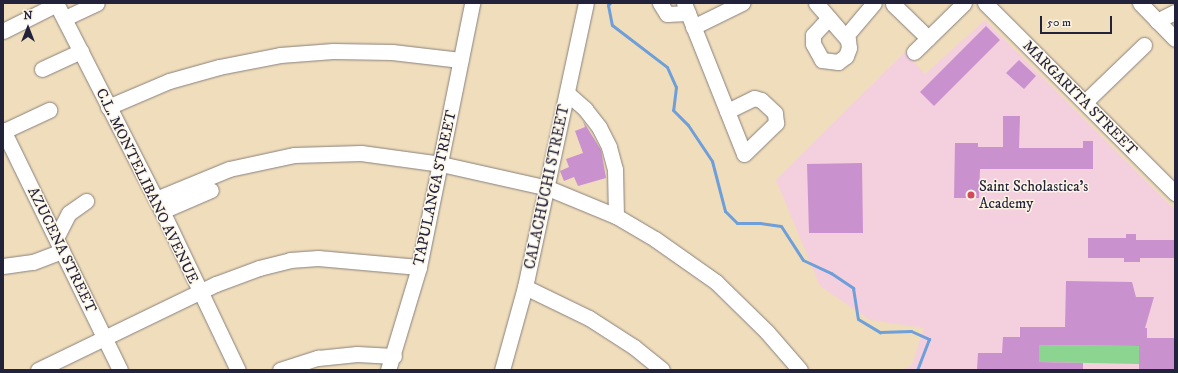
<!DOCTYPE html>
<html>
<head>
<meta charset="utf-8">
<style>
  body { margin:0 }
  #map { position:relative; width:1178px; height:373px; overflow:hidden; background:#f0ddbc; font-family:"IM FELL DW Pica",serif }
  div>[style] { position:absolute }
  .built>* { inset:0; background:#f4cfde }
  .green>* { inset:0; background:#8bd591 }
  .stream>* { height:3px; margin:-1.5px; padding:0 1.5px; transform-origin:1.5px; border-radius:1.5px; background:#6e9fd9 }
  .building>* { inset:0; background:#ca91cf }
  .roads { filter:drop-shadow(0 0 1px #89807c) drop-shadow(0 0 1px #89807c) }
  .minor>* { height:15px; margin:-7.5px; padding:0 7.5px; transform-origin:7.5px; border-radius:7.5px; background:#fff }
  .dots>* { width:11px; height:11px; translate:-50% -50%; box-sizing:border-box; border:2px solid #fcf5e5; border-radius:50% }
  span { translate:-50% -50%; white-space:nowrap; text-align:center; line-height:1.15; -webkit-text-stroke:3px #fcf5e5; paint-order:stroke }
  .street-label { font-size:15px; color:#22223b }
  .poi-label { font-size:15px; color:#22223b }
  .left { translate:0 -50%; text-align:left }
  .frame { position:absolute; inset:0; border:4px solid #22223b; pointer-events:none }
  .north { position:absolute; left:8px; top:8px; width:40px; height:40px; -webkit-text-stroke:3px #fcf5e5; paint-order:stroke; rotate:0deg; font-size:11px; font-weight:700; line-height:16px; text-align:center; color:#22223b }
  .north::after { content:''; display:block; margin:auto; width:14px; height:18px; background:#22223b; clip-path:polygon(50% 0,100% 100%,50% 72%,0 100%) }
  .scale { position:absolute; left:1040px; top:16px; width:72px; height:18px; box-sizing:border-box; border:2px solid #22223b; border-top:0; padding-left:5px; font-size:12px; line-height:14px; white-space:nowrap; color:#22223b; -webkit-text-stroke:3px #fcf5e5; paint-order:stroke }
</style>
</head>
<body>
<div id="map">
  <div class="built">
    <div style="clip-path:polygon(985px 20px,1175px 210px,1175px 370px,902px 370px,912px 365px,924px 328px,870px 320px,820px 286px,776px 180px,905px 52px,925px 74px)"></div>
  </div>
  <div class="green">
    <div style="clip-path:polygon(1039px 345px,1139px 346px,1139px 364px,1039px 362px)"></div>
  </div>
  <div class="stream">
    <div style="left:610px;top:3px;width:3px;rotate:135deg"></div>
    <div style="left:608px;top:5px;width:20px;rotate:79deg"></div>
    <div style="left:612px;top:25px;width:69px;rotate:37.4deg"></div>
    <div style="left:667px;top:67px;width:22px;rotate:66deg"></div>
    <div style="left:676px;top:87px;width:23px;rotate:97deg"></div>
    <div style="left:673px;top:110px;width:21px;rotate:45deg"></div>
    <div style="left:688px;top:125px;width:43px;rotate:56.3deg"></div>
    <div style="left:712px;top:161px;width:52px;rotate:75.4deg"></div>
    <div style="left:725px;top:211px;width:17px;rotate:45deg"></div>
    <div style="left:737px;top:223px;width:23px"></div>
    <div style="left:760px;top:223px;width:21px;rotate:8deg"></div>
    <div style="left:781px;top:226px;width:40px;rotate:57.1deg"></div>
    <div style="left:803px;top:260px;width:31px;rotate:25deg"></div>
    <div style="left:831px;top:273px;width:27px;rotate:34deg"></div>
    <div style="left:853px;top:288px;width:31px;rotate:81deg"></div>
    <div style="left:858px;top:319px;width:26px;rotate:31deg"></div>
    <div style="left:880px;top:332px;width:31px;rotate:-2deg"></div>
    <div style="left:911px;top:331px;width:20px;rotate:24deg"></div>
    <div style="left:929px;top:339px;width:33px;rotate:111deg"></div>
  </div>
  <div class="building">
    <div style="clip-path:polygon(986px 26px,1000px 40px,934px 106px,920px 92px)"></div>
    <div style="clip-path:polygon(1019px 60px,1036px 76px,1024px 89px,1006px 73px)"></div>
    <div style="clip-path:polygon(1003px 116px,1020px 116px,1019px 148px,1083px 148px,1083px 141px,1093px 141px,1093px 169px,980px 169px,979px 198px,954px 198px,955px 143px,978px 143px,978px 147px,1003px 147px)"></div>
    <div style="clip-path:polygon(583px 121px,601px 150px,606px 178px,578px 186px,574px 177px,564px 181px,560px 171px,569px 167px,566px 159px,583px 153px,575px 131px,585px 127px)"></div>
    <div style="clip-path:polygon(862px 163px,863px 233px,809px 233px,807px 164px)"></div>
    <div style="clip-path:polygon(1126px 234px,1136px 234px,1136px 240px,1175px 240px,1175px 258px,1140px 258px,1140px 262px,1124px 262px,1124px 258px,1088px 258px,1088px 238px,1126px 238px)"></div>
    <div style="clip-path:polygon(1066px 281px,1132px 282px,1136px 297px,1154px 297px,1145px 328px,1147px 328px,1147px 338px,1175px 338px,1175px 370px,1139px 370px,1139px 346px,1039px 345px,1039px 362px,1083px 363px,1083px 370px,977px 370px,978px 353px,1002px 353px,1003px 337px,1020px 337px,1020px 327px,1065px 327px)"></div>
  </div>
  <div class="roads">
    <div class="minor">
      <div style="left:56px;top:3px;width:233px;rotate:63deg"></div>
      <div style="left:162px;top:211px;width:176px;rotate:64.5deg"></div>
      <div style="left:660px;top:3px;width:13px;rotate:58deg"></div>
      <div style="left:667px;top:14px;width:21px;rotate:-3deg"></div>
      <div style="left:684px;top:3px;width:162px;rotate:68.3deg"></div>
      <div style="left:744px;top:154px;width:45px;rotate:-44.1deg"></div>
      <div style="left:776px;top:123px;width:10px;rotate:-96deg"></div>
      <div style="left:775px;top:113px;width:19px;rotate:-137deg"></div>
      <div style="left:761px;top:100px;width:7px;rotate:-164deg"></div>
      <div style="left:754px;top:98px;width:30px;rotate:154deg"></div>
      <div style="left:816px;top:3px;width:49px;rotate:49.1deg"></div>
      <div style="left:848px;top:40px;width:8px;rotate:83deg"></div>
      <div style="left:849px;top:48px;width:9px;rotate:111deg"></div>
      <div style="left:846px;top:56px;width:10px;rotate:143deg"></div>
      <div style="left:838px;top:62px;width:16px;rotate:-173deg"></div>
      <div style="left:822px;top:60px;width:18px;rotate:-119deg"></div>
      <div style="left:813px;top:44px;width:9px;rotate:-90deg"></div>
      <div style="left:813px;top:35px;width:23px;rotate:-47deg"></div>
      <div style="left:985px;top:3px;width:269px;rotate:45deg"></div>
      <div style="left:1140px;top:3px;width:50px;rotate:45.8deg"></div>
      <div style="left:893px;top:4px;width:49px;rotate:44.2deg"></div>
      <div style="left:65px;top:18px;width:35px;rotate:-25deg"></div>
      <div style="left:1157px;top:21px;width:20px;rotate:-27deg"></div>
      <div style="left:693px;top:27px;width:55px;rotate:-26.1deg"></div>
      <div style="left:3px;top:31px;width:60px;rotate:-26.6deg"></div>
      <div style="left:846px;top:36px;width:43px;rotate:-49.7deg"></div>
      <div style="left:914px;top:52px;width:70px;rotate:-44.4deg"></div>
      <div style="left:42px;top:69px;width:43px;rotate:-24.8deg"></div>
      <div style="left:568px;top:94px;width:23px;rotate:41deg"></div>
      <div style="left:585px;top:109px;width:23px;rotate:52deg"></div>
      <div style="left:599px;top:127px;width:22px;rotate:63deg"></div>
      <div style="left:609px;top:147px;width:23px;rotate:75deg"></div>
      <div style="left:615px;top:169px;width:47px;rotate:88.8deg"></div>
      <div style="left:1085px;top:102px;width:82px;rotate:-44deg"></div>
      <div style="left:108px;top:107px;width:66px;rotate:-23.1deg"></div>
      <div style="left:169px;top:81px;width:52px;rotate:-15.6deg"></div>
      <div style="left:219px;top:67px;width:62px;rotate:-11.1deg"></div>
      <div style="left:280px;top:55px;width:53px;rotate:-4.3deg"></div>
      <div style="left:333px;top:51px;width:59px;rotate:1deg"></div>
      <div style="left:392px;top:52px;width:69px;rotate:6.6deg"></div>
      <div style="left:3px;top:130px;width:267px;rotate:64deg"></div>
      <div style="left:4px;top:131px;width:50px;rotate:-25deg"></div>
      <div style="left:156px;top:199px;width:79px;rotate:-22.3deg"></div>
      <div style="left:229px;top:169px;width:66px;rotate:-12.2deg"></div>
      <div style="left:294px;top:155px;width:67px;rotate:-1.7deg"></div>
      <div style="left:361px;top:153px;width:81px;rotate:7.8deg"></div>
      <div style="left:441px;top:164px;width:110px;rotate:12.6deg"></div>
      <div style="left:548px;top:188px;width:74px;rotate:22.4deg"></div>
      <div style="left:616px;top:216px;width:45px;rotate:30.5deg"></div>
      <div style="left:655px;top:239px;width:75px;rotate:35.2deg"></div>
      <div style="left:716px;top:282px;width:71px;rotate:44.4deg"></div>
      <div style="left:767px;top:332px;width:50px;rotate:49deg"></div>
      <div style="left:162px;top:211px;width:53px;rotate:-23.2deg"></div>
      <div style="left:56px;top:238px;width:28px;rotate:-63deg"></div>
      <div style="left:69px;top:213px;width:21px;rotate:-35deg"></div>
      <div style="left:3px;top:266px;width:30px;rotate:-8deg"></div>
      <div style="left:33px;top:262px;width:31px;rotate:-21deg"></div>
      <div style="left:525px;top:287px;width:71px;rotate:25.8deg"></div>
      <div style="left:589px;top:318px;width:54px;rotate:32.8deg"></div>
      <div style="left:634px;top:347px;width:36px;rotate:39deg"></div>
      <div style="left:38px;top:370px;width:198px;rotate:-25.8deg"></div>
      <div style="left:216px;top:284px;width:46px;rotate:-20.4deg"></div>
      <div style="left:259px;top:268px;width:32px;rotate:-14deg"></div>
      <div style="left:290px;top:260px;width:28px;rotate:-4deg"></div>
      <div style="left:318px;top:258px;width:101px;rotate:5.1deg"></div>
      <div style="left:280px;top:370px;width:40px;rotate:-18deg"></div>
      <div style="left:318px;top:358px;width:39px;rotate:-6deg"></div>
      <div style="left:357px;top:354px;width:37px;rotate:3deg"></div>
      <div style="left:388px;top:370px;width:108px;rotate:-73.2deg"></div>
      <div style="left:419px;top:267px;width:269px;rotate:-78.6deg"></div>
      <div style="left:502px;top:370px;width:86px;rotate:-74.5deg"></div>
      <div style="left:525px;top:287px;width:290px;rotate:-77.9deg"></div>
    </div>
  </div>
  <div class="dots">
    <div style="left:971px;top:195px;background:#d1495b"></div>
  </div>
  <div class="street-label">
    <span style="left:1080px;top:98px;rotate:45deg">MARGARITA STREET</span>
    <span style="left:147px;top:186px;rotate:64deg">C.L. MONTELIBANO AVENUE</span>
    <span style="left:547px;top:187px;rotate:-78deg">CALACHUCHI STREET</span>
    <span style="left:435px;top:188px;rotate:-78deg">TAPULANGA STREET</span>
    <span style="left:62px;top:250px;rotate:64deg">AZUCENA STREET</span>
  </div>
  <div class="poi-label">
    <span class="left" style="left:979px;top:195px">Saint Scholastica's<br>Academy</span>
  </div>
  <div class="frame"></div>
  <div class="north">N</div>
  <div class="scale">50 m</div>
</div>
</body>
</html>
